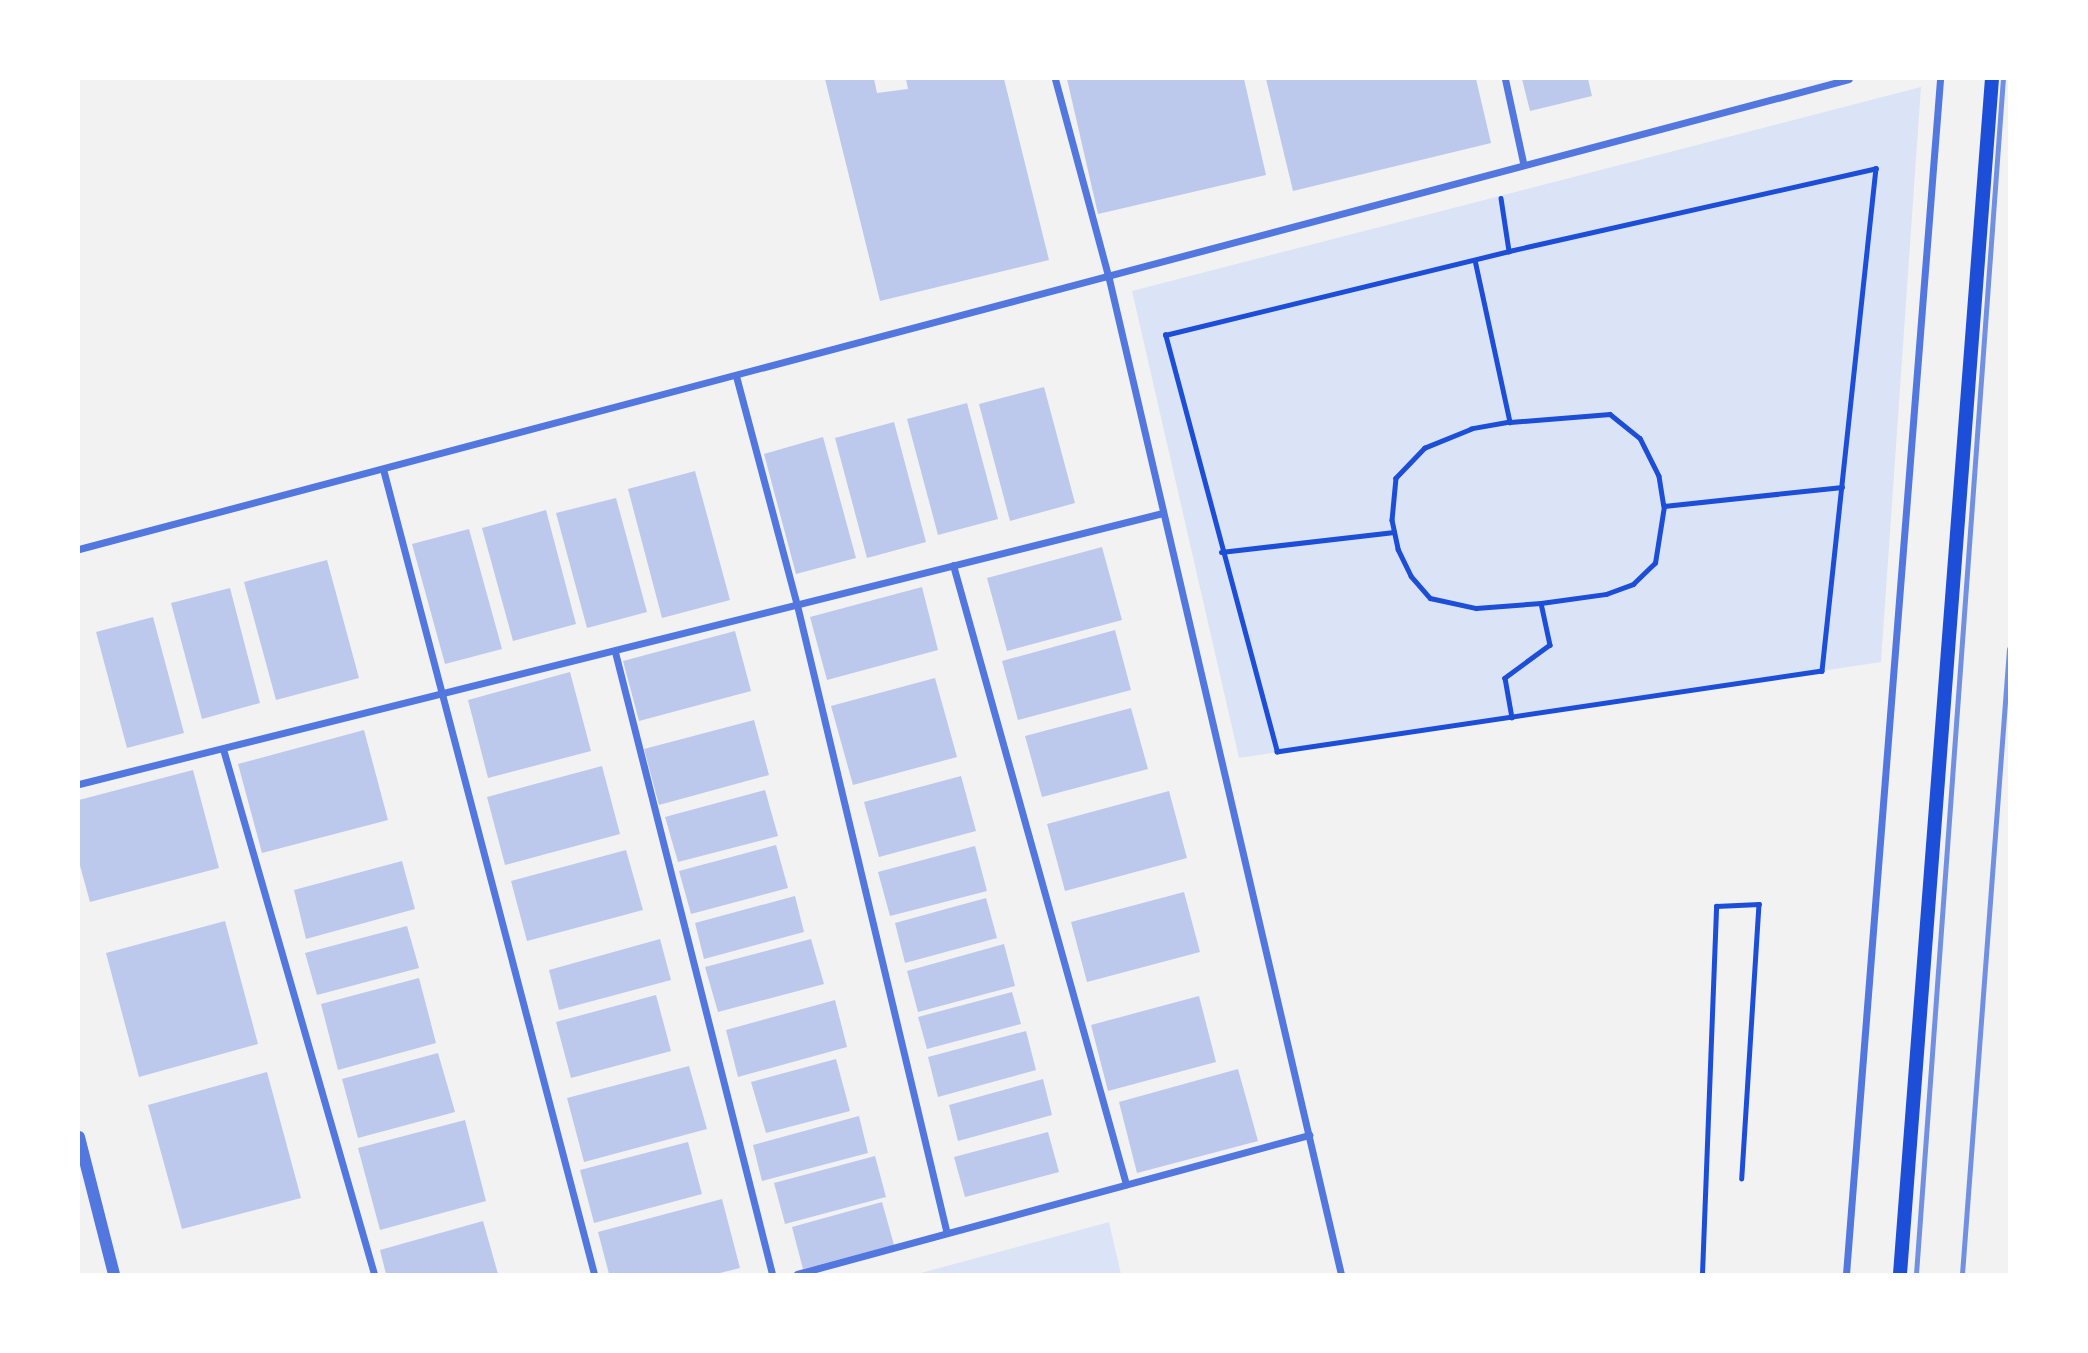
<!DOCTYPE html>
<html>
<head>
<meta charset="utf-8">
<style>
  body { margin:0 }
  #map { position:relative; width:2088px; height:1353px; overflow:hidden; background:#f2f2f2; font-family:"Times New Roman",serif }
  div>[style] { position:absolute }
  .green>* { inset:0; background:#dbe4f7 }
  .building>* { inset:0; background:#bdc9ec }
  .path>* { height:4.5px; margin:-2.25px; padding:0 2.25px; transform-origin:2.25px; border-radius:2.25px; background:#1d4ed8 }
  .minor>* { height:7px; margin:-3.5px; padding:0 3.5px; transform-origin:3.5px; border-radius:3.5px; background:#5277de }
  .tertiary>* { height:12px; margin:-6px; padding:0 6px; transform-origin:6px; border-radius:6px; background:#5277de }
  .secondary>* { height:14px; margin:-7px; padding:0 7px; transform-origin:7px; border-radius:7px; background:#1d4ed8 }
  .rail>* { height:5px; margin:-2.5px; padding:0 2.5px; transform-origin:2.5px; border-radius:2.5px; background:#7290e2 }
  span { translate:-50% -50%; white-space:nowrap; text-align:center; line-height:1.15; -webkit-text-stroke:7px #fff; paint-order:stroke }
  .frame { position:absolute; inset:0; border:80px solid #fff; pointer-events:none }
</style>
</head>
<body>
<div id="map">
  <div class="green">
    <div style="clip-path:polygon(1921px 87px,1881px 662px,1239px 758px,1132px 291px)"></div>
    <div style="clip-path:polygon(1109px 1222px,1121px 1274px,917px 1274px)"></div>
  </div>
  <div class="building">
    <div style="clip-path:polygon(825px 79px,874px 79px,877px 93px,908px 89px,906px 79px,1004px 79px,1049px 260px,880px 301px)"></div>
    <div style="clip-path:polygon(1067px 79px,1244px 79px,1266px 175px,1098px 214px)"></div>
    <div style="clip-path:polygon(1266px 79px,1476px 79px,1491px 143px,1293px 191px)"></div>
    <div style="clip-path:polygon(1522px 79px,1588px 79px,1592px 96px,1530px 111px)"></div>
    <div style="clip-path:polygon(1044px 387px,1075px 503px,1010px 521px,979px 404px)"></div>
    <div style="clip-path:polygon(967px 403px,998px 519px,938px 535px,907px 419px)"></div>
    <div style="clip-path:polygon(894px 422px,926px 542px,867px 558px,835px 438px)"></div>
    <div style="clip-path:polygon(823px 437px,856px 558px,796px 574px,764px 454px)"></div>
    <div style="clip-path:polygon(695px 471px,730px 600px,662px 618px,628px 489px)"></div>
    <div style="clip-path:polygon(616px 498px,647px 612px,587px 628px,556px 513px)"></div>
    <div style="clip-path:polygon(546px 510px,576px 624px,513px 641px,482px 528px)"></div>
    <div style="clip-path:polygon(469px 529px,502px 649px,445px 664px,412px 544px)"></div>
    <div style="clip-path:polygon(1102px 547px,1122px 620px,1007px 651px,987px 578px)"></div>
    <div style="clip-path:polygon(327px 560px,359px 678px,276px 700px,244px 582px)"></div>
    <div style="clip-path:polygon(922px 587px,938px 650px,827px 680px,810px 617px)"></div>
    <div style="clip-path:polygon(230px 588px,260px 703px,202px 719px,171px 603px)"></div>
    <div style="clip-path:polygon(153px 617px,184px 733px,127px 748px,96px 632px)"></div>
    <div style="clip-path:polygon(1115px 630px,1131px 690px,1018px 720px,1002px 661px)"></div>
    <div style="clip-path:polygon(735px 631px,751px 691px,639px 721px,623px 661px)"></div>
    <div style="clip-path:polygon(570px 672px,591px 751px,488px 778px,468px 700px)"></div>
    <div style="clip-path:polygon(935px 678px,957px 757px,853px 785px,831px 706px)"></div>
    <div style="clip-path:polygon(1131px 708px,1148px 769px,1042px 797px,1025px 736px)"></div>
    <div style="clip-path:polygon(754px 720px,769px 775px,659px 805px,644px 749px)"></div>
    <div style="clip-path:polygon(364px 730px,388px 820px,262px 853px,238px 764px)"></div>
    <div style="clip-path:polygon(602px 766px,620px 834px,505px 865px,487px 797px)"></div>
    <div style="clip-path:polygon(193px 770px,219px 868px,90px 902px,79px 862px,79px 800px)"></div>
    <div style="clip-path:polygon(961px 776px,976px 831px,879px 857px,864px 802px)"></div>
    <div style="clip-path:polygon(765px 790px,778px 836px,678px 862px,665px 817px)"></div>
    <div style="clip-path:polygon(1169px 791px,1187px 858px,1065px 891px,1047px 824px)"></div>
    <div style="clip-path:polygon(776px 845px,788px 888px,691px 914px,679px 871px)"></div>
    <div style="clip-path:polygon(975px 846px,987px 891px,890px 916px,878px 872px)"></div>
    <div style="clip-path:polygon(626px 850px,643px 910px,527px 941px,511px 881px)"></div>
    <div style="clip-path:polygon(402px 861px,415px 909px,306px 939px,294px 890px)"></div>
    <div style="clip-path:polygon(1184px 892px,1200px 952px,1087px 982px,1071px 922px)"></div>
    <div style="clip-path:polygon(795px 896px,804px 932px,704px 959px,695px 923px)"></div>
    <div style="clip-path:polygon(986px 898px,997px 938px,905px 963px,895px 923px)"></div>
    <div style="clip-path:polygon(225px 921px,258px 1044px,139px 1077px,106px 953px)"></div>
    <div style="clip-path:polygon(407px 926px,419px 968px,317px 995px,305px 953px)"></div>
    <div style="clip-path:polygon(660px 939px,671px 980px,559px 1010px,549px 970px)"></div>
    <div style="clip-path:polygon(811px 939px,824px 984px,718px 1012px,705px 967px)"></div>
    <div style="clip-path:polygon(1004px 944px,1015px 986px,918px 1012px,907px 971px)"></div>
    <div style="clip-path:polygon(419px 978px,436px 1043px,338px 1070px,321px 1004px)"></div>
    <div style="clip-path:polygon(1012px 992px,1021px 1024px,927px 1049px,918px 1017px)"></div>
    <div style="clip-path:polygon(656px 995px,671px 1051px,571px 1078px,556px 1022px)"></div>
    <div style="clip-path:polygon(1199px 996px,1216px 1062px,1108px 1091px,1091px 1025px)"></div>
    <div style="clip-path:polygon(835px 1000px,847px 1047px,738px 1077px,726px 1030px)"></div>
    <div style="clip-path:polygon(1026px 1031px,1036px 1070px,938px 1097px,928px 1057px)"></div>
    <div style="clip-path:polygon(438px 1053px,455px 1112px,358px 1138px,342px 1079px)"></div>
    <div style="clip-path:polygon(836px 1059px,850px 1111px,766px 1133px,751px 1082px)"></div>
    <div style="clip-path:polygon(689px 1066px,707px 1129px,584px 1162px,567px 1098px)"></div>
    <div style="clip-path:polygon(1238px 1069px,1258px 1141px,1137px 1173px,1119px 1102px)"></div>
    <div style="clip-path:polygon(267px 1072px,301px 1198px,182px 1229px,148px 1105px)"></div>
    <div style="clip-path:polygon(1043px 1079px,1052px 1115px,958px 1141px,949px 1105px)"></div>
    <div style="clip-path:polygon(859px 1116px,868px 1153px,762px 1181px,753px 1145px)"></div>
    <div style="clip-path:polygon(465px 1120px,486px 1201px,380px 1230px,358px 1148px)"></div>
    <div style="clip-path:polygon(1048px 1132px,1059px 1172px,965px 1197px,954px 1157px)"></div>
    <div style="clip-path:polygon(688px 1142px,702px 1194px,594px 1223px,580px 1170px)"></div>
    <div style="clip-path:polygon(875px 1156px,886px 1197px,785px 1224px,774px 1183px)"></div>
    <div style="clip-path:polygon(722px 1199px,740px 1268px,716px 1274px,609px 1274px,598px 1232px)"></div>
    <div style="clip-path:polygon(882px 1202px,894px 1245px,803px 1269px,792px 1227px)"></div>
    <div style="clip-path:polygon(483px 1221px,498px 1274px,386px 1274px,380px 1250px)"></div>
  </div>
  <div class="path">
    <div style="left:1501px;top:198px;width:54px;rotate:81.4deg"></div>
    <div style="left:1509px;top:251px;width:376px;rotate:-12.7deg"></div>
    <div style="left:1876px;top:168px;width:506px;rotate:96.13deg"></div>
    <div style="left:1822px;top:671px;width:551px;rotate:171.55deg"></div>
    <div style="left:1277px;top:752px;width:432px;rotate:-105deg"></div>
    <div style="left:1165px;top:335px;width:354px;rotate:-13.7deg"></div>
    <div style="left:1475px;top:260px;width:166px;rotate:77.8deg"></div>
    <div style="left:1510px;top:422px;width:39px;rotate:170deg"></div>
    <div style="left:1472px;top:429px;width:51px;rotate:158deg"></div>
    <div style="left:1425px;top:448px;width:42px;rotate:134deg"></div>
    <div style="left:1396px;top:478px;width:42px;rotate:95.4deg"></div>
    <div style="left:1392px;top:520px;width:30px;rotate:78deg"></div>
    <div style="left:1398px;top:549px;width:30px;rotate:64deg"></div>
    <div style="left:1411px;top:576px;width:29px;rotate:49deg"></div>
    <div style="left:1430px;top:598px;width:47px;rotate:12.3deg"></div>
    <div style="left:1476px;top:608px;width:65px;rotate:-4.4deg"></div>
    <div style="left:1541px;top:603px;width:43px;rotate:77.9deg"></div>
    <div style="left:1550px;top:645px;width:56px;rotate:143.7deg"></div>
    <div style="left:1505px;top:678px;width:40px;rotate:80deg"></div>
    <div style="left:1510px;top:422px;width:100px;rotate:-4.6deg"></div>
    <div style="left:1610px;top:414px;width:38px;rotate:39deg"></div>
    <div style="left:1640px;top:438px;width:42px;rotate:63.4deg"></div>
    <div style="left:1659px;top:476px;width:30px;rotate:81deg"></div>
    <div style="left:1221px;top:552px;width:174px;rotate:-6.6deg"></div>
    <div style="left:1541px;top:603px;width:66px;rotate:-7.9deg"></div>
    <div style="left:1606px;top:594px;width:29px;rotate:-20deg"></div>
    <div style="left:1633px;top:584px;width:30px;rotate:-44deg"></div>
    <div style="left:1655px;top:563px;width:58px;rotate:-81deg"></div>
    <div style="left:1664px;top:506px;width:179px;rotate:-6.1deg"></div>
    <div style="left:1702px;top:1274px;width:368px;rotate:-87.8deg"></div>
    <div style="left:1716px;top:906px;width:43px;rotate:-2.7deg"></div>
    <div style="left:1759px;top:904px;width:275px;rotate:93.6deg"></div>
  </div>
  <div class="minor">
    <div style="left:1055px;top:79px;width:207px;rotate:74.9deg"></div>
    <div style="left:1109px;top:279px;width:1022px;rotate:76.88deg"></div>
    <div style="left:1505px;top:79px;width:85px;rotate:77.8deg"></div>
    <div style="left:736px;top:376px;width:237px;rotate:75.1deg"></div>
    <div style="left:797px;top:605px;width:643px;rotate:76.59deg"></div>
    <div style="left:383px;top:469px;width:832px;rotate:75.31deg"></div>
    <div style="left:79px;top:549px;width:1831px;rotate:-14.87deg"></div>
    <div style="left:953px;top:565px;width:643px;rotate:74.39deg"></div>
    <div style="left:615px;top:652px;width:642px;rotate:75.83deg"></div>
    <div style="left:223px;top:749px;width:546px;rotate:73.95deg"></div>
    <div style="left:79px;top:784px;width:1117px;rotate:-14.04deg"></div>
    <div style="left:797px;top:1274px;width:531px;rotate:-15.19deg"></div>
    <div style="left:1846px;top:1274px;width:1199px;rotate:-85.5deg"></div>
  </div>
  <div class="tertiary">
    <div style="left:79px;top:1137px;width:141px;rotate:75.7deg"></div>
  </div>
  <div class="secondary">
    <div style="left:1900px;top:1274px;width:1199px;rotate:-85.6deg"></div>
  </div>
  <div class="rail">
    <div style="left:1916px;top:1274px;width:1198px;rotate:-85.84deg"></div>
    <div style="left:1962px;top:1274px;width:627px;rotate:-85.7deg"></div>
  </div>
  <div class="frame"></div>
</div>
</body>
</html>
